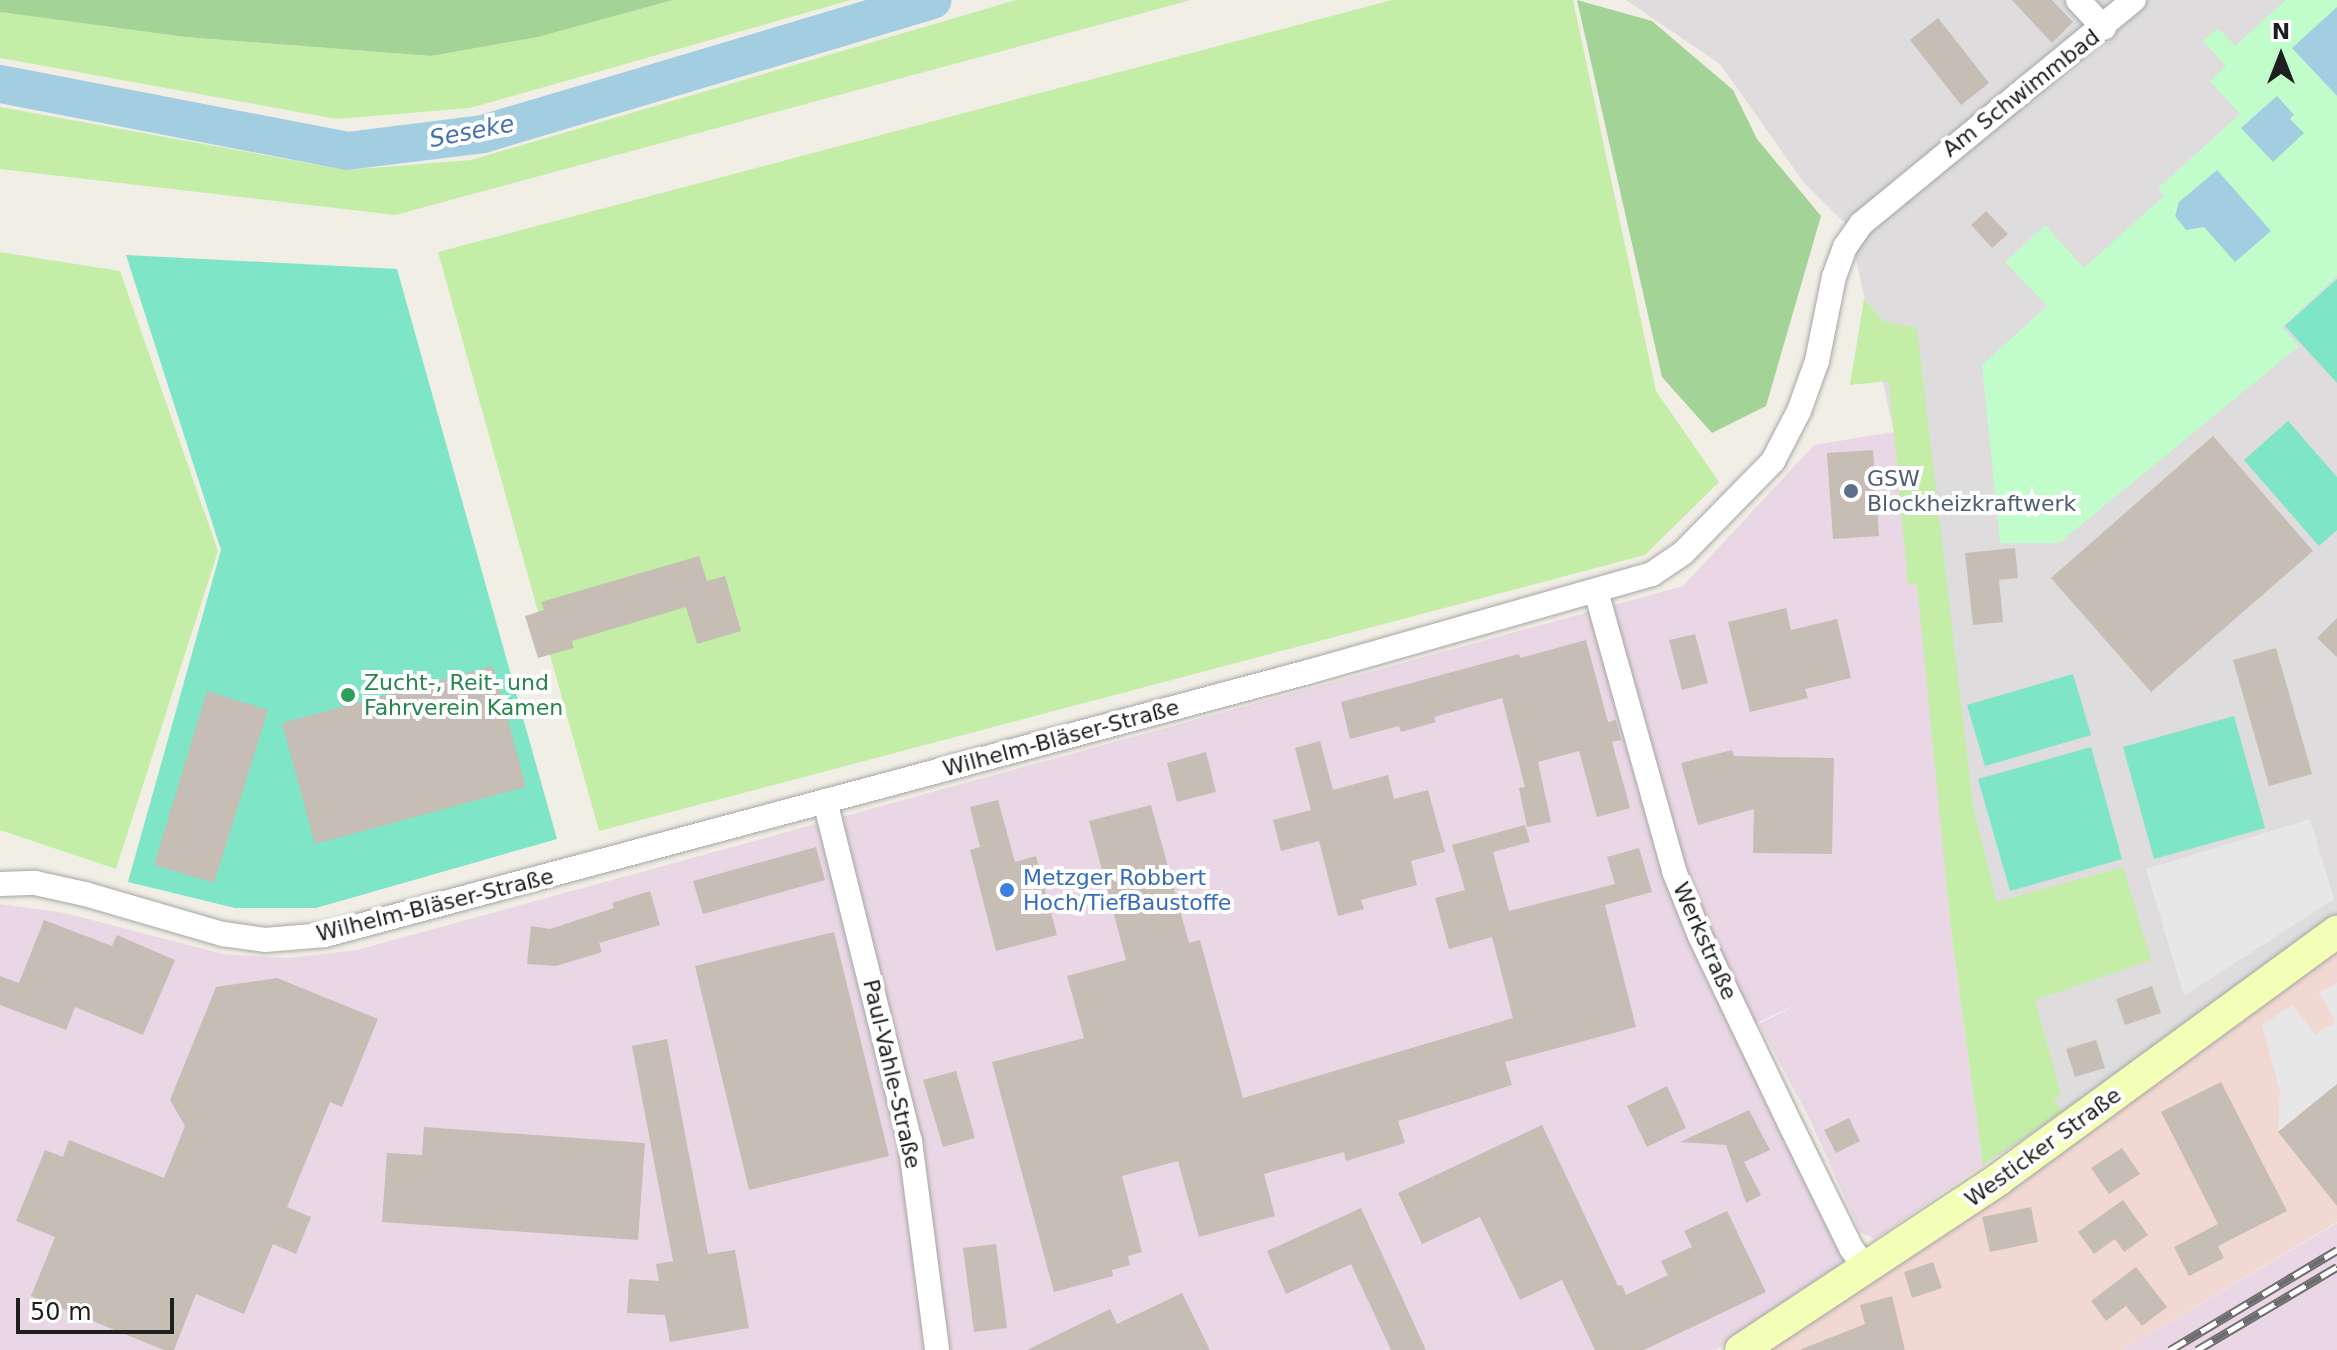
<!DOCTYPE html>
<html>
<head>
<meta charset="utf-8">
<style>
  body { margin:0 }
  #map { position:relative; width:2337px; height:1350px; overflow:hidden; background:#f1eee5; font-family:"DejaVu Sans",sans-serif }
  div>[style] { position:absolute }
  .residential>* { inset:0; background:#dedcdc }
  .commercial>* { inset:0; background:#f2d8d3 }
  .industrial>* { inset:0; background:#ead7e5 }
  .grass>* { inset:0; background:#c4eea8 }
  .forest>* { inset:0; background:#a3d397 }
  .park>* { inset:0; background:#c0fdcb }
  .pitch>* { inset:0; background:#7ee5c7 }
  .parking>* { inset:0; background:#e7e7e7 }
  .water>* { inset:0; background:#a3cde1 }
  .river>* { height:38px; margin:-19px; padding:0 19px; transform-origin:19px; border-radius:19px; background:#a3cde1 }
  .building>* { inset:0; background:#c6bdb4 }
  .roads { filter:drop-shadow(0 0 2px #a6a6a6) drop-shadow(0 0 2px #a6a6a6) }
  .street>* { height:24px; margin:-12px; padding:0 12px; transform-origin:12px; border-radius:12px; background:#fff }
  .secondary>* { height:32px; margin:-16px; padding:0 16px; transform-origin:16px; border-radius:16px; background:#f3feb6 }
  .rail>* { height:9px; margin-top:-4.5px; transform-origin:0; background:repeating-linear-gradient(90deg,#fff 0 18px,#6d6d6d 0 36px); box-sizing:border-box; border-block:2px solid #6d6d6d }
  .dots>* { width:22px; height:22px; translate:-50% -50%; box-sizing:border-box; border:4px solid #fff; border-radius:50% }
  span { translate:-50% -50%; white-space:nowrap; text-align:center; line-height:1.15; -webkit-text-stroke:8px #fff; paint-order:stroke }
  .street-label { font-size:22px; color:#1f1f1f }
  .service-label { font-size:22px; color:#4e5e75 }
  .left { translate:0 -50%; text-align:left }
  .leisure-label { font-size:22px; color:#27864d }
  .shop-label { font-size:22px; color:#366cbe }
  .water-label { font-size:24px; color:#4572b6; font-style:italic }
  .north { position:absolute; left:2241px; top:16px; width:80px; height:80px; -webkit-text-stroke:6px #fff; paint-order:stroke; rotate:0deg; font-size:22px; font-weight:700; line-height:32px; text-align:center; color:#1f1f1f }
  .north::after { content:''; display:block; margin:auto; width:28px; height:36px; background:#1f1f1f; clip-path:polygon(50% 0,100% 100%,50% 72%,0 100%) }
  .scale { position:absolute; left:16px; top:1298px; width:158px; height:36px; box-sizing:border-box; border:4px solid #1f1f1f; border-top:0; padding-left:10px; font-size:24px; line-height:28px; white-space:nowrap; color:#1f1f1f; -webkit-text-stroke:6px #fff; paint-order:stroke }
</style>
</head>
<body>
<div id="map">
  <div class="residential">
    <div style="clip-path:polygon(1626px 0,2337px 0,2337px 938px,1983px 1165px,1908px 584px,1894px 432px,1849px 227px,1805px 184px,1720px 64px)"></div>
  </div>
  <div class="commercial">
    <div style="clip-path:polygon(2337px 943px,2337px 1222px,2124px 1350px,1760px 1350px)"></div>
  </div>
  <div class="industrial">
    <div style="clip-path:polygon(1894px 432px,1908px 584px,1917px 584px,1951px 930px,1983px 1165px,1875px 1239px,1860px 1232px,1810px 1120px,1759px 1024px,1804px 1001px,1743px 1029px,1856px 1263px,1715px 1350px,0 1350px,0 904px,65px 913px,223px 954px,289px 958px,357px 950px,1683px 586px,1814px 445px)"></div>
    <div style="clip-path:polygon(2337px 1223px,2337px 1350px,2124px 1350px)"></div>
  </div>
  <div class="grass">
    <div style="clip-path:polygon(673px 0,851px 0,470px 108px,337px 119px,0 58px,0 12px,185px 37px,431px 56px,538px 37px)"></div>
    <div style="clip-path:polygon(1016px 0,1191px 0,395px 215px,0 169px,0 107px,346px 170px,471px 160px)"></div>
    <div style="clip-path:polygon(1392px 0,1573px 0,1656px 391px,1719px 482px,1645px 555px,599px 831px,438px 252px)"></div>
    <div style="clip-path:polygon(0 252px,120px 271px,218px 551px,116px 869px,0 830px)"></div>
    <div style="clip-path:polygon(1864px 299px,1883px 321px,1917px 328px,1973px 806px,1997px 902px,2123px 867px,2151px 960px,2035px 1000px,2061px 1095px,2053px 1099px,2062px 1110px,1983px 1165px,1951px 930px,1917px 585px,1908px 584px,1889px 381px,1850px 385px)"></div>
  </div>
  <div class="forest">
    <div style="clip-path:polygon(0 0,673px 0,538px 37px,431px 56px,185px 37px,0 12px)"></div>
    <div style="clip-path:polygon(1577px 0,1652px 21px,1733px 90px,1757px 139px,1821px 216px,1766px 406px,1712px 433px,1662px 377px)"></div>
  </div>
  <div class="park">
    <div style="clip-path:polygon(2286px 0,2337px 0,2337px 276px,2282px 327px,2299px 346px,2059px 543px,2000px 543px,1982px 365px,2047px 306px,2005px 262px,2045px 225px,2084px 268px,2164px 196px,2158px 188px,2240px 114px,2210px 81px,2226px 66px,2203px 41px,2218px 28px,2235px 46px)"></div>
  </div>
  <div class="pitch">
    <div style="clip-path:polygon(126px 255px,397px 269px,557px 839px,316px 908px,235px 908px,128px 882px,221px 550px)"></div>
    <div style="clip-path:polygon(2337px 279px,2337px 383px,2285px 326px)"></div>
    <div style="clip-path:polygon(2288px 421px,2337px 477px,2337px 530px,2319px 546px,2244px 460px)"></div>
    <div style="clip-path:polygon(2073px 674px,2091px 735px,1985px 766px,1967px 705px)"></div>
    <div style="clip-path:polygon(2234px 716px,2265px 828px,2154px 859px,2123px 747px)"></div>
    <div style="clip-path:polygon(2091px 747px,2122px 859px,2010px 891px,1978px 779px)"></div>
  </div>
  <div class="parking">
    <div style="clip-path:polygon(2310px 819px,2334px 899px,2184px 996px,2146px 869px)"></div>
    <div style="clip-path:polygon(2337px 983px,2337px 1084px,2278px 1132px,2280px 1091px,2262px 1025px,2292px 1005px,2315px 1034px,2336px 1022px,2319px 993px)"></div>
  </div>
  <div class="water">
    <div style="clip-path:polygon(2337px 7px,2337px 96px,2292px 48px)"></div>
    <div style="clip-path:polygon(2277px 96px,2294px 115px,2290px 119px,2304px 133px,2273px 162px,2241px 128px)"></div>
    <div style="clip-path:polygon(2217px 170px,2271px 231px,2235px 262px,2204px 227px,2186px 230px,2175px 216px,2179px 202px)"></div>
  </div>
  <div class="river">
    <div style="left:0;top:84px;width:353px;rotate:10.9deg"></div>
    <div style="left:347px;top:151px;width:137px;rotate:-7.1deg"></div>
    <div style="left:483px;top:134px;width:469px;rotate:-16.6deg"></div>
  </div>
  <div class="building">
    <div style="clip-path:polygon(2012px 0,2052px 0,2073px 22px,2052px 43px)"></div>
    <div style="clip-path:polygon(1938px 18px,1989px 83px,1961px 105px,1910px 40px)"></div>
    <div style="clip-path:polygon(1986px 211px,2008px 234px,1992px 248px,1971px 225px)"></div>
    <div style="clip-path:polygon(2213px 436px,2313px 551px,2151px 692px,2051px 578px)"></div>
    <div style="clip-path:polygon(1873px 450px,1879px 536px,1833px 539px,1827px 453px)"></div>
    <div style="clip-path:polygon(2015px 548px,2018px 578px,1999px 580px,2003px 622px,1973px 625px,1965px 553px)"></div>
    <div style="clip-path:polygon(699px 556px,707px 581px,725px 576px,741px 631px,697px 644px,686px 607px,572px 641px,574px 648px,538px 658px,525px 616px,544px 610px,541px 602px)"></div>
    <div style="clip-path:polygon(1786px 608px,1791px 630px,1837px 619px,1851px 678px,1805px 689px,1808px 698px,1750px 712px,1728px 622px)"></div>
    <div style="clip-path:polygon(2337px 618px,2337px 657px,2317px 638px)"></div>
    <div style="clip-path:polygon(1695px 634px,1708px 683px,1682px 690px,1669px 640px)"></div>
    <div style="clip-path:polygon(1586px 640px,1608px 722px,1616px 720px,1621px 740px,1612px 742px,1630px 808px,1597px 817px,1579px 751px,1538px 762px,1551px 822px,1527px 827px,1519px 788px,1525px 787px,1502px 698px,1434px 717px,1436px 722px,1401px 732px,1399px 726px,1350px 739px,1341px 702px,1519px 654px,1520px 658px)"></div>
    <div style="clip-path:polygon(2276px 648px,2312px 774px,2269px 786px,2233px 660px)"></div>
    <div style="clip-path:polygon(493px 666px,526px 787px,315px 844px,282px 723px)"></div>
    <div style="clip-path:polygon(207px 691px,268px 710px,214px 883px,154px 865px)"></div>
    <div style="clip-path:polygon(1320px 741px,1333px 790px,1388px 775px,1394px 799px,1428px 790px,1445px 852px,1411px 861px,1417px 885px,1361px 900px,1364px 909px,1338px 916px,1319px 841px,1281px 851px,1273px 820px,1311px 810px,1295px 748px)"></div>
    <div style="clip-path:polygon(1732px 750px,1734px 756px,1834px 758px,1832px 854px,1753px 853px,1754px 809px,1698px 825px,1681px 763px)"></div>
    <div style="clip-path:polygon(1206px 752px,1216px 792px,1177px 802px,1167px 763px)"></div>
    <div style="clip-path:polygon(998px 800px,1015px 862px,1036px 856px,1057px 935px,996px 951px,970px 850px,980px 847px,970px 807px)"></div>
    <div style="clip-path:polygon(1151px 805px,1189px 943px,1200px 940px,1243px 1098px,1513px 1018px,1492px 937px,1449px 949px,1435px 898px,1465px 890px,1452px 845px,1525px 825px,1530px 842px,1493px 852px,1509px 911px,1615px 884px,1607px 857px,1639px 848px,1652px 892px,1605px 905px,1636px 1027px,1505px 1062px,1512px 1085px,1398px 1121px,1405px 1143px,1346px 1161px,1344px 1152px,1264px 1174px,1275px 1216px,1199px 1237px,1178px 1161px,1122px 1176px,1142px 1252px,1128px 1256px,1130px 1265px,1112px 1270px,1113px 1276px,1054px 1292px,992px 1062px,1084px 1038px,1067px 976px,1126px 960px,1089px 821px)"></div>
    <div style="clip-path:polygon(816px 847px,825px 880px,703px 914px,693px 881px)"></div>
    <div style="clip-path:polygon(650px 891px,660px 925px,599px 943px,602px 952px,556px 966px,527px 964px,531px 926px,550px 929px,614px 908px,612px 903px)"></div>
    <div style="clip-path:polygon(44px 920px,112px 946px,117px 935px,175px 960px,143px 1035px,75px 1007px,66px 1030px,0 1005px,0 976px,19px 983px)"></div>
    <div style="clip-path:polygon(834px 932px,889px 1156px,749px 1190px,695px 966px)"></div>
    <div style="clip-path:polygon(277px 978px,378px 1019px,342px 1107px,330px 1102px,287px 1207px,311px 1217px,296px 1254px,273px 1244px,244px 1314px,196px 1294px,174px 1350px,164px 1350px,31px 1296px,55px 1237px,16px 1221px,45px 1150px,63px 1157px,69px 1140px,164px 1178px,185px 1126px,170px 1100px,216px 987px)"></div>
    <div style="clip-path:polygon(2152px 986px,2161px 1013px,2125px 1025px,2116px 999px)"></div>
    <div style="clip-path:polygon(667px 1039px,708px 1254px,735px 1250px,749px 1328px,670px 1342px,665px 1315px,627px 1313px,629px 1279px,659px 1281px,656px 1264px,673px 1261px,632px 1046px)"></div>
    <div style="clip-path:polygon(2096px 1040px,2105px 1068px,2075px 1077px,2066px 1049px)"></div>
    <div style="clip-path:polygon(956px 1071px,975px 1138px,943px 1147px,923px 1080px)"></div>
    <div style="clip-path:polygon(2221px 1082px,2287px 1211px,2218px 1246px,2224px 1258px,2189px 1276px,2174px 1247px,2218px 1224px,2161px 1112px)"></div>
    <div style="clip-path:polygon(2337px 1084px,2337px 1206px,2278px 1132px)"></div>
    <div style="clip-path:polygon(1667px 1086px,1686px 1128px,1647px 1147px,1627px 1106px)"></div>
    <div style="clip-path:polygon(1749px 1110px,1770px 1150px,1744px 1162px,1761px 1195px,1746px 1203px,1726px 1145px,1680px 1142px)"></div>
    <div style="clip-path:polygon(1849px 1118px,1860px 1141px,1836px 1153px,1824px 1130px)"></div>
    <div style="clip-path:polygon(1542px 1125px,1618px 1286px,1622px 1285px,1626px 1295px,1668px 1275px,1661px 1261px,1692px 1247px,1684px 1231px,1727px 1211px,1766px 1292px,1644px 1350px,1595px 1350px,1562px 1280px,1520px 1300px,1480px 1217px,1422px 1244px,1398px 1193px)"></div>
    <div style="clip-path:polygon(424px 1127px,645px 1143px,638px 1240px,382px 1222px,387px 1153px,422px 1155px)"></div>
    <div style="clip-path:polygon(2122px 1148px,2140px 1174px,2109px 1194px,2091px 1168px)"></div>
    <div style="clip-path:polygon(2123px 1200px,2148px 1235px,2124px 1252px,2115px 1239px,2094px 1254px,2078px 1232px)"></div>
    <div style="clip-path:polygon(2031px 1207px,2038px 1242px,1990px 1252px,1982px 1217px)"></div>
    <div style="clip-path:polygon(1361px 1208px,1426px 1350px,1391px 1350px,1351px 1264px,1286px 1294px,1267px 1251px)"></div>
    <div style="clip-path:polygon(996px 1244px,1007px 1328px,974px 1332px,963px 1248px)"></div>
    <div style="clip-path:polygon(1933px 1262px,1942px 1288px,1912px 1298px,1904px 1272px)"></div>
    <div style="clip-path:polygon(2136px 1267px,2167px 1307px,2142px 1326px,2126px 1306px,2106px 1321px,2091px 1301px)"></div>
    <div style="clip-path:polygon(1182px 1293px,1210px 1350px,1027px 1350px,1110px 1309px,1117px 1324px)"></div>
    <div style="clip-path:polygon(1892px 1296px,1905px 1350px,1799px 1350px,1865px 1324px,1860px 1305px)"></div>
  </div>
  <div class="roads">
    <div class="street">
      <div style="left:2078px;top:0;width:38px;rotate:47deg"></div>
      <div style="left:1596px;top:591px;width:291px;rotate:74.4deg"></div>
      <div style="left:1674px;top:871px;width:70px;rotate:68.2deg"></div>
      <div style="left:1700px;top:936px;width:213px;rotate:64.4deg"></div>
      <div style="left:1792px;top:1128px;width:134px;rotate:63.8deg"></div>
      <div style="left:1851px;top:1248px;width:26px;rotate:54deg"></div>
      <div style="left:825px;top:801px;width:350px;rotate:76deg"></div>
      <div style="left:910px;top:1141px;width:211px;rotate:82.6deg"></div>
      <div style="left:0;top:884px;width:35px;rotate:-2deg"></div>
      <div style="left:35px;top:883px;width:51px;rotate:12.4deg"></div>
      <div style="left:85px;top:894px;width:144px;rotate:16.2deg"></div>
      <div style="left:223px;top:934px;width:42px;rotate:8.1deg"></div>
      <div style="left:265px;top:940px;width:60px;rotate:-4.8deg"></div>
      <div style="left:325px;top:935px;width:1018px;rotate:-14.98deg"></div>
      <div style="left:1308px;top:672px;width:358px;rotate:-15.9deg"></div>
      <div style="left:1652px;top:574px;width:37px;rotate:-34deg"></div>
      <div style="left:1683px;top:553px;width:129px;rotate:-45.6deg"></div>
      <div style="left:1773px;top:461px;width:56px;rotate:-62.5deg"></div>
      <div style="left:1799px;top:411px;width:53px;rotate:-70.2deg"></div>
      <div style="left:1817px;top:361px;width:86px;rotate:-78.6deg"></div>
      <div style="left:1834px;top:277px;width:32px;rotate:-70deg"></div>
      <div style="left:1845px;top:247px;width:28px;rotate:-55deg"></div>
      <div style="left:1861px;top:224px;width:353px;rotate:-39.4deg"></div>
    </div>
    <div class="secondary">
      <div style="left:1741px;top:1350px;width:310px;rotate:-33.5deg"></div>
      <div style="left:1999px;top:1179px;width:419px;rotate:-36.2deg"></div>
    </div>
  </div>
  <div class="rail">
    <div style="left:2170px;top:1350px;width:195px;rotate:-30.9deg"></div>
    <div style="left:2197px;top:1350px;width:163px;rotate:-30.7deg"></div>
  </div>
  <div class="dots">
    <div style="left:1851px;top:491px;background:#5c6f8a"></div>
    <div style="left:348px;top:695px;background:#2e9e5b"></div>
    <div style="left:1007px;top:890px;background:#3f7fe0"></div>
  </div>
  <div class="street-label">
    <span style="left:2021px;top:93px;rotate:-38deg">Am Schwimmbad</span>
    <span style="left:1061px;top:738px;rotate:-15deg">Wilhelm-Bläser-Straße</span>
    <span style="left:435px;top:905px;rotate:-14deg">Wilhelm-Bläser-Straße</span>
    <span style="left:1705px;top:941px;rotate:66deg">Werkstraße</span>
    <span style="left:892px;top:1074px;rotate:77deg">Paul-Vahle-Straße</span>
    <span style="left:2043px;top:1147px;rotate:-36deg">Westicker Straße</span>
  </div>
  <div class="service-label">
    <span class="left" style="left:1867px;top:491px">GSW<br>Blockheizkraftwerk</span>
  </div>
  <div class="leisure-label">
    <span class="left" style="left:364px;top:695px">Zucht-, Reit- und<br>Fahrverein Kamen</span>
  </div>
  <div class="shop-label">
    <span class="left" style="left:1023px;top:890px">Metzger Robbert<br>Hoch/TiefBaustoffe</span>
  </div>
  <div class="water-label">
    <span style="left:472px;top:132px;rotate:-11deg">Seseke</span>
  </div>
  <div class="north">N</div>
  <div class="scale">50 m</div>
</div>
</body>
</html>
